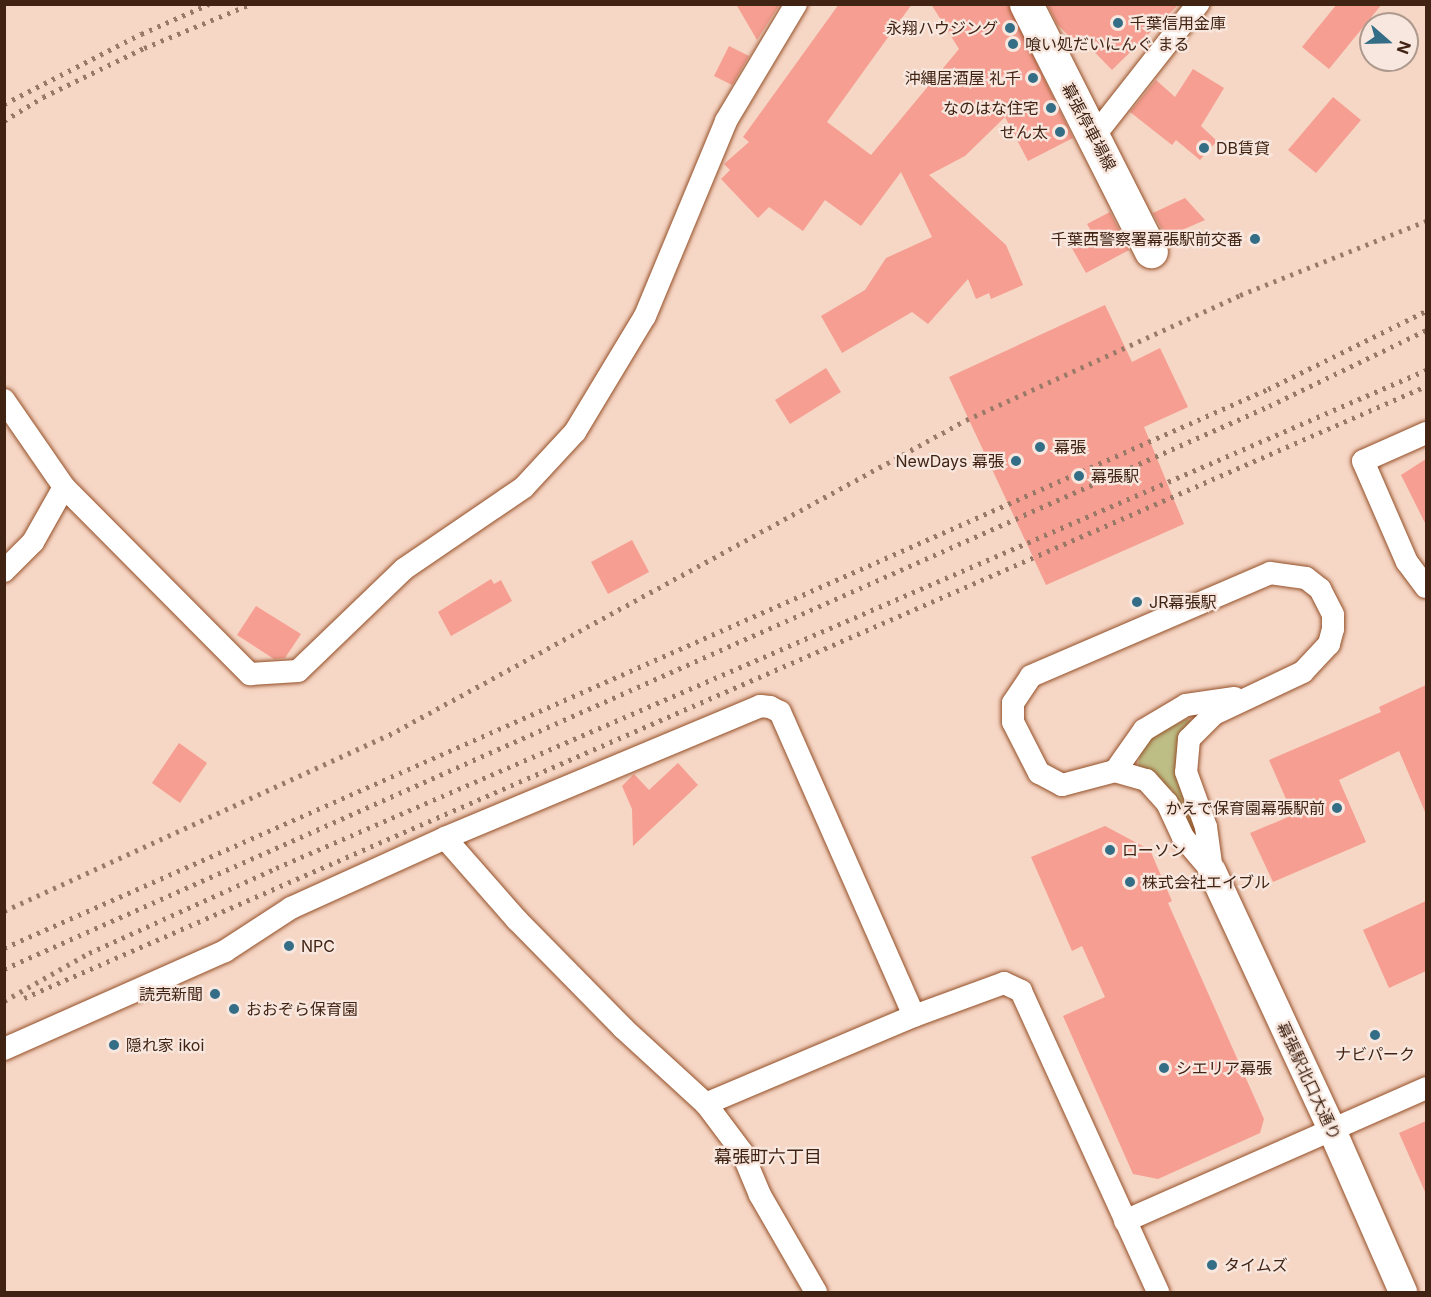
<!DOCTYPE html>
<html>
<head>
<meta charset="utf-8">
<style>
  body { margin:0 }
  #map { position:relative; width:1431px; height:1297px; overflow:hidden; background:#f6d6c5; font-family:Inter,"Noto Sans JP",sans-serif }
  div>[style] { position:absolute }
  .green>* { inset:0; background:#bdbe86 }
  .building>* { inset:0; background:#f59e91 }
  .roads { filter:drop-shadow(0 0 2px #944f27) drop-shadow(0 0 2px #944f27) }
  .minor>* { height:22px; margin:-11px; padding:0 11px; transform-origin:11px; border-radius:11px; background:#fff }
  .tertiary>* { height:28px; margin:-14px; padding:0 14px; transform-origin:14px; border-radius:14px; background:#fff }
  .secondary>* { height:33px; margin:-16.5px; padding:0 16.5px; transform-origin:16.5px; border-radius:16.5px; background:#fff }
  .rail>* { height:4.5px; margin-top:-2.25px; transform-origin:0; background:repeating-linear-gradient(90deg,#987968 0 3px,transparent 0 9px) }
  .dots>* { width:16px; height:16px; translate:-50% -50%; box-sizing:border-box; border:3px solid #f7e7de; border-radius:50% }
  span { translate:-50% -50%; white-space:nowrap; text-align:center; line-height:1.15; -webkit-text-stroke:4.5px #f7e7de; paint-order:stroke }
  .poi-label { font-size:16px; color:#412313 }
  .left { translate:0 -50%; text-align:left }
  .right { translate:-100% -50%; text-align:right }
  .street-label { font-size:16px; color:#412313 }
  .neighbourhood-label { font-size:18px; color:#412313 }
  .frame { position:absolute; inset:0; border:6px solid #412313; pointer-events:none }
  .north { position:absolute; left:1359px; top:12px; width:60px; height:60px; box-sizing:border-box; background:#f7e7de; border:2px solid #ae998d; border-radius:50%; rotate:110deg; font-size:16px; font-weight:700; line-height:24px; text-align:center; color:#412313 }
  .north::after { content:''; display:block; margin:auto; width:21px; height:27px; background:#336d86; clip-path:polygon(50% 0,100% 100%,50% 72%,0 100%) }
</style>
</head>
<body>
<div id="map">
  <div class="green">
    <div style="clip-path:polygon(1187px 719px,1193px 722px,1193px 812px,1197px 841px,1172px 790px,1137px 770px,1141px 750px,1154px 735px)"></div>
  </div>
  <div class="building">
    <div style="clip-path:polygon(736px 4px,780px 4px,757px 40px)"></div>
    <div style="clip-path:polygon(839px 4px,912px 4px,827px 122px,871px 155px,959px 49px,931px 4px,1008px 4px,1073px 138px,1028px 161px,1005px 117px,965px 156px,929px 175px,1006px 245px,1023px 285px,991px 299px,989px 293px,976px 299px,968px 279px,928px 324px,912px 312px,842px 353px,821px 316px,865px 290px,886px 258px,932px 237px,901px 172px,861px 226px,825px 200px,803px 231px,769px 207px,758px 218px,721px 179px,730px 170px,724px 164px,749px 142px,743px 137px)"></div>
    <div style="clip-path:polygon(1047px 4px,1179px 4px,1112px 70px,1078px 35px,1073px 40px,1057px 24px)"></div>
    <div style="clip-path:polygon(1337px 4px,1382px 4px,1329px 69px,1302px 47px)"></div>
    <div style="clip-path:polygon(729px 46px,749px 56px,732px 85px,714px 76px)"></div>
    <div style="clip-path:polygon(1193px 69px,1224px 88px,1201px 126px,1217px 141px,1200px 160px,1176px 140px,1172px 145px,1130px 112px,1156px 80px,1175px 97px)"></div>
    <div style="clip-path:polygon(1333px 97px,1361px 120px,1316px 173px,1288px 150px)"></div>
    <div style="clip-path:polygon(1185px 198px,1205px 220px,1166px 237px,1153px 213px)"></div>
    <div style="clip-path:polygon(1110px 212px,1129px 250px,1086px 273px,1069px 243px,1091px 231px,1087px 224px)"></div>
    <div style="clip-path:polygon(1105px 305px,1132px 362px,1160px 348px,1188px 407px,1144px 427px,1184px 524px,1046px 585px,949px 377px)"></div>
    <div style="clip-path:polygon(826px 368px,841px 392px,790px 424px,775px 400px)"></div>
    <div style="clip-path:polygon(1426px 459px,1426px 525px,1401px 475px)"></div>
    <div style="clip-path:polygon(632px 540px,649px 572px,608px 594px,591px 562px)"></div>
    <div style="clip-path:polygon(491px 579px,494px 584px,501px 580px,512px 601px,451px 636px,438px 612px)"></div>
    <div style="clip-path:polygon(256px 606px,301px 634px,285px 658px,274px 659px,237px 635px)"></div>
    <div style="clip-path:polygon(1426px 685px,1426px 814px,1399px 751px,1339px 780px,1366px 842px,1273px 882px,1250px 833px,1293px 815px,1269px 760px,1381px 712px,1379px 707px)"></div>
    <div style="clip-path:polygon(179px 743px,207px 763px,180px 803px,152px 783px)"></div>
    <div style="clip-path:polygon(678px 763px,698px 785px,633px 846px,632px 809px,622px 786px,634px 774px,649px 790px)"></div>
    <div style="clip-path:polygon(1105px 826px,1150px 850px,1172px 901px,1168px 903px,1264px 1119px,1260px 1133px,1158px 1179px,1133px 1174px,1063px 1016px,1105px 997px,1082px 946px,1072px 951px,1031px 857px)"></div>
    <div style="clip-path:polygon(1426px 901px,1426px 971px,1389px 988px,1363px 930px)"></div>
    <div style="clip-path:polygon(1426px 1121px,1426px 1194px,1399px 1133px)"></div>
  </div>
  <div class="roads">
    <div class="minor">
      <div style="left:1095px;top:135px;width:167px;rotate:-51.8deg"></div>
      <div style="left:4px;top:400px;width:106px;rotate:55.4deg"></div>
      <div style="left:64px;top:487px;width:264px;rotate:45.2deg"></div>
      <div style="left:250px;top:674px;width:48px;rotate:-3.6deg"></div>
      <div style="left:298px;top:671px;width:147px;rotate:-43.9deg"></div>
      <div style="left:404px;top:569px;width:145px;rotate:-34.3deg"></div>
      <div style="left:524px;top:487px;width:75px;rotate:-47.2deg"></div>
      <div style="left:575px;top:432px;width:135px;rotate:-58.9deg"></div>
      <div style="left:645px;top:316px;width:211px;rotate:-67.4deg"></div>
      <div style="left:726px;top:121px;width:136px;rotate:-59.1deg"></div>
      <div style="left:1426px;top:433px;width:69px;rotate:156deg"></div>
      <div style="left:1363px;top:461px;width:110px;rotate:66.5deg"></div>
      <div style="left:1407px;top:562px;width:31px;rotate:53deg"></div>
      <div style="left:4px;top:571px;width:41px;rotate:-45deg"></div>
      <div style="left:33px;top:542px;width:63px;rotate:-60.6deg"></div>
      <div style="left:1270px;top:573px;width:36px;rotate:8deg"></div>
      <div style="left:1306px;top:578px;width:18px;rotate:38deg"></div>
      <div style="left:1320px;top:589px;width:29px;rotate:63deg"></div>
      <div style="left:1333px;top:615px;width:14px;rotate:90deg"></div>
      <div style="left:1333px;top:629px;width:16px;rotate:105deg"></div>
      <div style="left:1329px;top:644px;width:38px;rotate:133deg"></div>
      <div style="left:1303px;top:672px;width:98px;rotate:154.7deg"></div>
      <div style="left:1214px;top:714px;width:35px;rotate:135deg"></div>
      <div style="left:1189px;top:739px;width:33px;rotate:95deg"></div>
      <div style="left:1186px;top:772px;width:59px;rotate:70deg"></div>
      <div style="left:1206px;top:827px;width:44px;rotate:82.2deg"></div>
      <div style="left:1212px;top:871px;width:45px;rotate:-130.5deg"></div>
      <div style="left:1183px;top:837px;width:38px;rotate:-115deg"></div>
      <div style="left:1167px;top:803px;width:31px;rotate:-132deg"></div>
      <div style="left:1146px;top:780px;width:32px;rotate:-164deg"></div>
      <div style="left:1115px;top:771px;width:55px;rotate:165.2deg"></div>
      <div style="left:1062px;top:785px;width:26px;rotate:-152deg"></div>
      <div style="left:1039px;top:773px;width:57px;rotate:-117deg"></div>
      <div style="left:1013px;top:722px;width:19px;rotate:-90deg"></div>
      <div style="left:1013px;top:703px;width:32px;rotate:-56deg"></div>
      <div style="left:1031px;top:676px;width:260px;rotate:-23.3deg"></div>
      <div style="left:1115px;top:771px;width:50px;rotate:-54.7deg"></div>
      <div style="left:1144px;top:730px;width:49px;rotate:-30.8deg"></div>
      <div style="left:1186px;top:705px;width:49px;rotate:-8.3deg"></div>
      <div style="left:445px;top:838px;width:109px;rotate:48.7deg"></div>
      <div style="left:517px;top:920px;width:151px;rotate:45.5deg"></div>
      <div style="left:623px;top:1028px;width:113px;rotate:42.5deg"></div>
      <div style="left:706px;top:1104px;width:60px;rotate:53.1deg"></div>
      <div style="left:742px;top:1152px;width:47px;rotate:67.3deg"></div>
      <div style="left:760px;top:1195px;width:112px;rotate:60deg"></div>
      <div style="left:914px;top:1016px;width:96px;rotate:-20.1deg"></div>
      <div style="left:1004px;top:983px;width:19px;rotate:25deg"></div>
      <div style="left:1021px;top:991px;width:331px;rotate:65.5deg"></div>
      <div style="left:4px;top:1049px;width:242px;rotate:-23.9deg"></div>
      <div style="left:225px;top:951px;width:79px;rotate:-33.1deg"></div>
      <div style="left:291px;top:908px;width:169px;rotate:-24.4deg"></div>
      <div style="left:445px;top:838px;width:342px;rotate:-22.7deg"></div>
      <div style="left:760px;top:706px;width:10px;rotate:6deg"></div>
      <div style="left:770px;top:707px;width:11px;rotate:27deg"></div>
      <div style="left:780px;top:712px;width:332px;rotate:66.2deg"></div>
      <div style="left:914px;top:1016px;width:226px;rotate:157.1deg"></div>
      <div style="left:1125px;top:1221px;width:329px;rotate:-23.8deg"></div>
    </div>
    <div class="tertiary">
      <div style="left:1212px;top:871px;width:285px;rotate:65.1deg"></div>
      <div style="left:1332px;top:1130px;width:177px;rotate:66.3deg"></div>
    </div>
    <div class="secondary">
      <div style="left:1026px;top:4px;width:277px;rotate:63.2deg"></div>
    </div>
  </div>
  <div class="rail">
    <div style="left:4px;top:104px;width:154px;rotate:-27.1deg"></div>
    <div style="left:141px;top:34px;width:74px;rotate:-23.8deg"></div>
    <div style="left:4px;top:121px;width:46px;rotate:-31.6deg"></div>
    <div style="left:43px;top:97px;width:112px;rotate:-25.9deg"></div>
    <div style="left:144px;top:48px;width:116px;rotate:-22.4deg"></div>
    <div style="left:4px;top:911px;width:423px;rotate:-24.6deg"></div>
    <div style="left:389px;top:735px;width:657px;rotate:-28.63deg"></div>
    <div style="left:966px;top:420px;width:301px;rotate:-24.5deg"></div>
    <div style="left:1240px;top:295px;width:200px;rotate:-21.7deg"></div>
    <div style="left:4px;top:948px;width:1382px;rotate:-23.86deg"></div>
    <div style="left:1268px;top:389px;width:176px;rotate:-26.3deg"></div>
    <div style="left:4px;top:969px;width:1385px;rotate:-23.99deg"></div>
    <div style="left:1269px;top:406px;width:174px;rotate:-25.8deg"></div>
    <div style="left:24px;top:998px;width:1530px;rotate:-23.58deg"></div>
    <div style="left:4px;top:1001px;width:98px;rotate:-29.5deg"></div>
    <div style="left:89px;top:953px;width:205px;rotate:-24.4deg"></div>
    <div style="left:276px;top:868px;width:1253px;rotate:-23.41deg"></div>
  </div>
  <div class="dots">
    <div style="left:1118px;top:23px;background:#336d86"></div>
    <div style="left:1010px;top:28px;background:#336d86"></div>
    <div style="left:1013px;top:44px;background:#336d86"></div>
    <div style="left:1033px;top:78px;background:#336d86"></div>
    <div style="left:1051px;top:108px;background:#336d86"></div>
    <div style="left:1060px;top:132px;background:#336d86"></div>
    <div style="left:1204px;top:148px;background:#336d86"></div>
    <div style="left:1255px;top:239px;background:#336d86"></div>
    <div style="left:1040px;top:447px;background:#336d86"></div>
    <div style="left:1016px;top:461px;background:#336d86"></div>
    <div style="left:1079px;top:476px;background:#336d86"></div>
    <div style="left:1137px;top:602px;background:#336d86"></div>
    <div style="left:1337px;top:808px;background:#336d86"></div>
    <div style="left:1110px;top:850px;background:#336d86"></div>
    <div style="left:1130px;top:882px;background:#336d86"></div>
    <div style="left:289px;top:946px;background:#336d86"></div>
    <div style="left:215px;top:994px;background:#336d86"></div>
    <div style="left:234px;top:1009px;background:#336d86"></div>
    <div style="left:1375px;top:1035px;background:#336d86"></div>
    <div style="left:114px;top:1045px;background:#336d86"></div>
    <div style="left:1164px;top:1068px;background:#336d86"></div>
    <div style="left:1212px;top:1265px;background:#336d86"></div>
  </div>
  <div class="poi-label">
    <span class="left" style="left:1130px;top:23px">千葉信用金庫</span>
    <span class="right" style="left:998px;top:28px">永翔ハウジング</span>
    <span class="left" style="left:1025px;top:44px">喰い処だいにんぐ まる</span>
    <span class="right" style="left:1021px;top:78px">沖縄居酒屋 礼千</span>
    <span class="right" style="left:1039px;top:108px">なのはな住宅</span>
    <span class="right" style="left:1048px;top:132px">せん太</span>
    <span class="left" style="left:1216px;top:148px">DB賃貸</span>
    <span class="right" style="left:1243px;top:239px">千葉西警察署幕張駅前交番</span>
    <span class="left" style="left:1054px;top:447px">幕張</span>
    <span class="right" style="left:1004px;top:461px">NewDays 幕張</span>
    <span class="left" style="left:1091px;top:476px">幕張駅</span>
    <span class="left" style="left:1149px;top:602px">JR幕張駅</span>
    <span class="right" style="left:1325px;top:808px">かえで保育園幕張駅前</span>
    <span class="left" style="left:1122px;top:850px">ローソン</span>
    <span class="left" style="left:1142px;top:882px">株式会社エイブル</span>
    <span class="left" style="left:301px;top:946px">NPC</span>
    <span class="right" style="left:203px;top:994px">読売新聞</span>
    <span class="left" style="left:246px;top:1009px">おおぞら保育園</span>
    <span class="left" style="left:126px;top:1045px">隠れ家 ikoi</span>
    <span style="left:1375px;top:1054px">ナビパーク</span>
    <span class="left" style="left:1176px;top:1068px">シエリア幕張</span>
    <span class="left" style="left:1224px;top:1265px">タイムズ</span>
  </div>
  <div class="street-label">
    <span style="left:1089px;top:127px;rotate:62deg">幕張停車場線</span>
    <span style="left:1309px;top:1081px;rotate:65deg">幕張駅北口大通り</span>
  </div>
  <div class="neighbourhood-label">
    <span style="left:768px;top:1157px">幕張町六丁目</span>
  </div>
  <div class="frame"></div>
  <div class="north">N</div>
</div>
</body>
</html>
